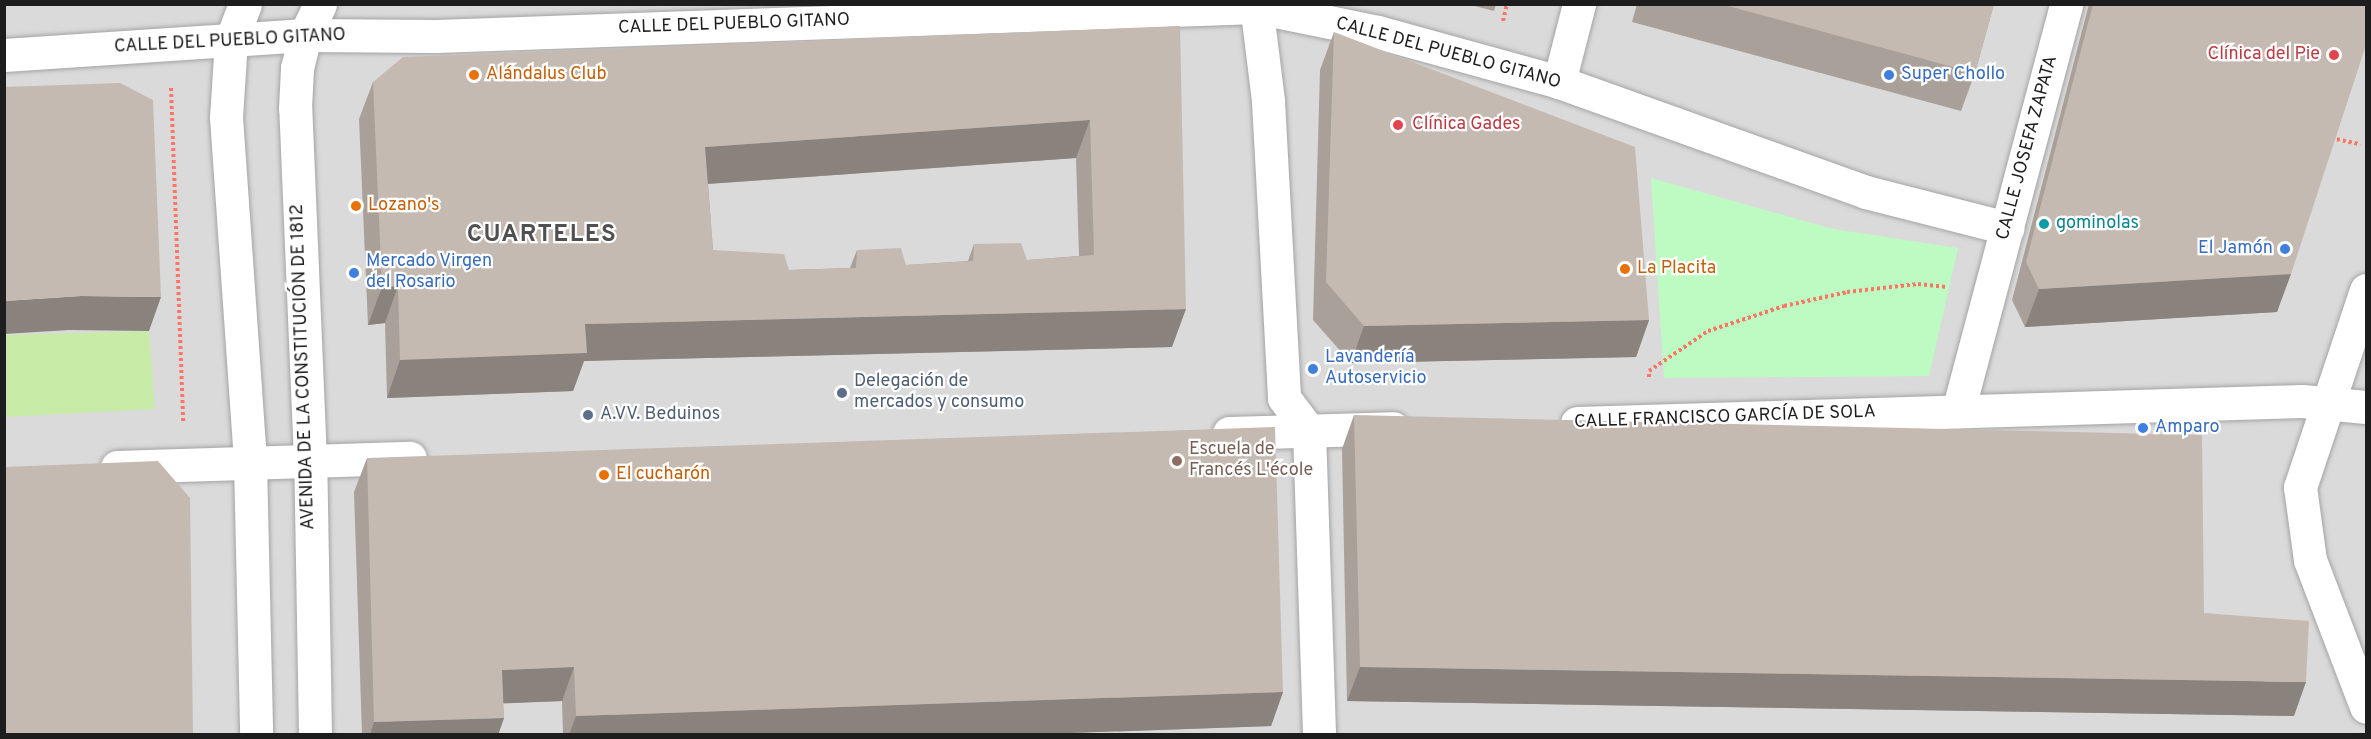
<!DOCTYPE html>
<html>
<head>
<meta charset="utf-8">
<style>
  body { margin:0 }
  #map { position:relative; width:2371px; height:739px; overflow:hidden; background:#efebe3; font-family:Overpass,sans-serif }
  div>[style] { position:absolute }
  .residential>* { inset:0; background:#dbdada }
  .grass>* { inset:0; background:#c8eba7 }
  .park>* { inset:0; background:#befbc3 }
  .path>* { height:4px; margin-top:-2px; transform-origin:0; background:repeating-linear-gradient(90deg,#fd7665 0 3px,transparent 0 6px) }
  .roads { filter:drop-shadow(0 0 2px #a4a4a4) drop-shadow(0 0 2px #a4a4a4) }
  .minor>* { height:33px; margin:-16.5px; padding:0 16.5px; transform-origin:16.5px; border-radius:16.5px; background:#fff }
  .tertiary>* { height:33px; margin:-16.5px; padding:0 16.5px; transform-origin:16.5px; border-radius:16.5px; background:#fff }
  .wall>* { inset:0; background:#a9a099 }
  .shaded-wall>* { inset:0; background:#89827d }
  .building>* { inset:0; background:#c4bab2 }
  .dots>* { width:16px; height:16px; translate:-50% -50%; box-sizing:border-box; border:3px solid #fff; border-radius:50% }
  span { translate:-50% -50%; white-space:nowrap; text-align:center; line-height:1.15; -webkit-text-stroke:4.5px #fff; paint-order:stroke }
  .street-label { font-size:18px; color:#1d1d1d }
  .health-label { font-size:18px; color:#be3a42 }
  .right { translate:-100% -50%; text-align:right }
  .left { translate:0 -50%; text-align:left }
  .food-label { font-size:18px; color:#c56008 }
  .shop-label { font-size:18px; color:#366cbe }
  .culture-label { font-size:18px; color:#0d838f }
  .service-label { font-size:18px; color:#4e5e75 }
  .education-label { font-size:18px; color:#785e54 }
  .district-label { font-size:24px; color:#505050; font-weight:700; letter-spacing:1.5px }
  .frame { position:absolute; inset:0; border:6px solid #1d1d1d; pointer-events:none }
</style>
</head>
<body>
<div id="map">
  <div class="residential">
    <div style="clip-path:polygon(5px 5px,2366px 5px,2366px 734px,5px 734px)"></div>
  </div>
  <div class="grass">
    <div style="clip-path:polygon(149px 331px,155px 409px,5px 417px,5px 335px)"></div>
  </div>
  <div class="park">
    <div style="clip-path:polygon(1651px 178px,1833px 229px,1958px 248px,1929px 376px,1664px 378px)"></div>
  </div>
  <div class="path">
    <div style="left:1503px;top:21px;width:17px;rotate:-77deg"></div>
    <div style="left:171px;top:88px;width:334px;rotate:87.9deg"></div>
    <div style="left:2331px;top:138px;width:30px;rotate:12deg"></div>
    <div style="left:1649px;top:377px;width:6px;rotate:-90deg"></div>
    <div style="left:1649px;top:371px;width:71px;rotate:-34.1deg"></div>
    <div style="left:1708px;top:331px;width:80px;rotate:-18.2deg"></div>
    <div style="left:1784px;top:306px;width:65px;rotate:-12.5deg"></div>
    <div style="left:1847px;top:292px;width:71px;rotate:-6.4deg"></div>
    <div style="left:1918px;top:284px;width:29px;rotate:6deg"></div>
  </div>
  <div class="roads">
    <div class="minor">
      <div style="left:1256px;top:4px;width:98px;rotate:82.9deg"></div>
      <div style="left:1268px;top:101px;width:297px;rotate:86.9deg"></div>
      <div style="left:1284px;top:398px;width:41px;rotate:52.9deg"></div>
      <div style="left:1309px;top:431px;width:303px;rotate:88.1deg"></div>
      <div style="left:4px;top:55px;width:302px;rotate:-3.8deg"></div>
      <div style="left:305px;top:35px;width:131px;rotate:0.4deg"></div>
      <div style="left:436px;top:36px;width:821px;rotate:-2.03deg"></div>
      <div style="left:1256px;top:7px;width:125px;rotate:11.6deg"></div>
      <div style="left:1378px;top:32px;width:188px;rotate:15.4deg"></div>
      <div style="left:1559px;top:82px;width:326px;rotate:19.7deg"></div>
      <div style="left:1866px;top:192px;width:146px;rotate:14.3deg"></div>
      <div style="left:1559px;top:82px;width:81px;rotate:-75.6deg"></div>
      <div style="left:2366px;top:290px;width:208px;rotate:108.5deg"></div>
      <div style="left:2300px;top:487px;width:74px;rotate:82.2deg"></div>
      <div style="left:2310px;top:560px;width:157px;rotate:69.1deg"></div>
      <div style="left:1958px;top:411px;width:421px;rotate:-75.1deg"></div>
    </div>
    <div class="tertiary">
      <div style="left:245px;top:4px;width:39px;rotate:111deg"></div>
      <div style="left:231px;top:40px;width:77px;rotate:93.7deg"></div>
      <div style="left:226px;top:117px;width:346px;rotate:86deg"></div>
      <div style="left:250px;top:462px;width:272px;rotate:88.7deg"></div>
      <div style="left:1577px;top:423px;width:725px;rotate:-1.74deg"></div>
      <div style="left:2302px;top:401px;width:64px;rotate:5.4deg"></div>
      <div style="left:1229px;top:433px;width:164px;rotate:-1.7deg"></div>
      <div style="left:117px;top:467px;width:293px;rotate:-1.8deg"></div>
      <div style="left:315px;top:734px;width:274px;rotate:-91deg"></div>
      <div style="left:310px;top:460px;width:352px;rotate:-92.4deg"></div>
      <div style="left:295px;top:108px;width:40px;rotate:-87.1deg"></div>
      <div style="left:297px;top:68px;width:34px;rotate:-76deg"></div>
      <div style="left:305px;top:35px;width:34px;rotate:-64deg"></div>
    </div>
  </div>
  <div class="wall">
    <div style="clip-path:polygon(1467px 4px,1496px 4px,1494px 11px)"></div>
    <div style="clip-path:polygon(1637px 4px,1994px 4px,1975px 73px,1961px 111px,1632px 22px)"></div>
    <div style="clip-path:polygon(2089px 4px,2367px 4px,2277px 312px,2025px 327px,2012px 300px)"></div>
    <div style="clip-path:polygon(evenodd,1180px 26px,1172px 347px,584px 361px,573px 391px,387px 398px,385px 323px,368px 325px,359px 119px,373px 82px,1180px 26px,1076px 158px,1079px 256px,1027px 260px,974px 244px,968px 261px,906px 265px,857px 250px,850px 268px,789px 270px,713px 250px,708px 184px,1076px 158px)"></div>
    <div style="clip-path:polygon(1334px 32px,1649px 320px,1636px 357px,1351px 363px,1313px 320px,1320px 70px)"></div>
    <div style="clip-path:polygon(1354px 415px,2204px 613px,2294px 716px,1347px 701px,1342px 449px)"></div>
    <div style="clip-path:polygon(367px 458px,1283px 692px,1271px 726px,1013px 735px,563px 735px,562px 701px,503px 703px,504px 718px,498px 735px,362px 735px,354px 492px)"></div>
  </div>
  <div class="shaded-wall">
    <div style="clip-path:polygon(1090px 120px,1076px 158px,691px 185px,705px 147px)"></div>
    <div style="clip-path:polygon(2291px 274px,2277px 312px,2025px 327px,2039px 289px)"></div>
    <div style="clip-path:polygon(398px 286px,385px 323px,368px 325px,382px 287px)"></div>
    <div style="clip-path:polygon(81px 296px,161px 297px,149px 331px,69px 330px,4px 334px,4px 301px)"></div>
    <div style="clip-path:polygon(1186px 309px,1172px 347px,584px 361px,573px 391px,387px 398px,400px 360px,585px 324px)"></div>
    <div style="clip-path:polygon(1649px 320px,1636px 357px,1351px 363px,1364px 326px)"></div>
    <div style="clip-path:polygon(574px 667px,562px 701px,490px 704px,502px 670px)"></div>
    <div style="clip-path:polygon(1360px 667px,2306px 682px,2294px 716px,1347px 701px)"></div>
    <div style="clip-path:polygon(1283px 692px,1271px 726px,1013px 735px,569px 735px,576px 716px)"></div>
    <div style="clip-path:polygon(504px 718px,498px 735px,370px 735px,374px 722px)"></div>
  </div>
  <div class="building">
    <div style="clip-path:polygon(1721px 4px,1994px 4px,1975px 73px)"></div>
    <div style="clip-path:polygon(2093px 4px,2367px 4px,2367px 42px,2291px 274px,2039px 289px,2026px 262px)"></div>
    <div style="clip-path:polygon(evenodd,1180px 26px,1186px 309px,585px 324px,587px 353px,400px 360px,398px 286px,382px 287px,373px 82px,403px 57px,1180px 26px,1090px 120px,1094px 255px,1027px 260px,1021px 243px,974px 244px,973px 261px,906px 265px,901px 248px,857px 250px,856px 268px,789px 270px,784px 254px,713px 250px,705px 147px,1090px 120px)"></div>
    <div style="clip-path:polygon(1334px 32px,1635px 147px,1649px 320px,1364px 326px,1326px 282px)"></div>
    <div style="clip-path:polygon(120px 83px,153px 100px,161px 297px,81px 296px,4px 301px,4px 87px)"></div>
    <div style="clip-path:polygon(1354px 415px,2202px 435px,2204px 613px,2309px 621px,2306px 682px,1360px 667px)"></div>
    <div style="clip-path:polygon(1275px 427px,1283px 692px,576px 716px,574px 667px,502px 670px,504px 718px,374px 722px,367px 458px)"></div>
    <div style="clip-path:polygon(158px 461px,190px 498px,193px 735px,4px 735px,4px 467px)"></div>
  </div>
  <div class="dots">
    <div style="left:2334px;top:55px;background:#e0444e"></div>
    <div style="left:474px;top:75px;background:#e8710a"></div>
    <div style="left:1889px;top:75px;background:#3f7fe0"></div>
    <div style="left:1398px;top:125px;background:#e0444e"></div>
    <div style="left:356px;top:206px;background:#e8710a"></div>
    <div style="left:2044px;top:224px;background:#0f9aa8"></div>
    <div style="left:2285px;top:249px;background:#3f7fe0"></div>
    <div style="left:1625px;top:269px;background:#e8710a"></div>
    <div style="left:354px;top:273px;background:#3f7fe0"></div>
    <div style="left:1313px;top:369px;background:#3f7fe0"></div>
    <div style="left:842px;top:393px;background:#5c6f8a"></div>
    <div style="left:588px;top:415px;background:#5c6f8a"></div>
    <div style="left:2143px;top:428px;background:#3f7fe0"></div>
    <div style="left:1177px;top:461px;background:#8d6e63"></div>
    <div style="left:604px;top:475px;background:#e8710a"></div>
  </div>
  <div class="street-label">
    <span style="left:734px;top:25px;rotate:-2deg">CALLE DEL PUEBLO GITANO</span>
    <span style="left:230px;top:42px;rotate:-3deg">CALLE DEL PUEBLO GITANO</span>
    <span style="left:1448px;top:54px;rotate:15deg">CALLE DEL PUEBLO GITANO</span>
    <span style="left:2028px;top:148px;rotate:-75deg">CALLE JOSEFA ZAPATA</span>
    <span style="left:304px;top:367px;rotate:-92deg">AVENIDA DE LA CONSTITUCIÓN DE 1812</span>
    <span style="left:1725px;top:418px;rotate:-2deg">CALLE FRANCISCO GARCÍA DE SOLA</span>
  </div>
  <div class="health-label">
    <span class="right" style="left:2320px;top:55px">Clínica del Pie</span>
    <span class="left" style="left:1412px;top:125px">Clínica Gades</span>
  </div>
  <div class="food-label">
    <span class="left" style="left:486px;top:75px">Alándalus Club</span>
    <span class="left" style="left:368px;top:206px">Lozano's</span>
    <span class="left" style="left:1637px;top:269px">La Placita</span>
    <span class="left" style="left:616px;top:475px">El cucharón</span>
  </div>
  <div class="shop-label">
    <span class="left" style="left:1901px;top:75px">Super Chollo</span>
    <span class="right" style="left:2273px;top:249px">El Jamón</span>
    <span class="left" style="left:366px;top:273px">Mercado Virgen<br>del Rosario</span>
    <span class="left" style="left:1325px;top:369px">Lavandería<br>Autoservicio</span>
    <span class="left" style="left:2155px;top:428px">Amparo</span>
  </div>
  <div class="culture-label">
    <span class="left" style="left:2056px;top:224px">gominolas</span>
  </div>
  <div class="service-label">
    <span class="left" style="left:854px;top:393px">Delegación de<br>mercados y consumo</span>
    <span class="left" style="left:600px;top:415px">A.VV. Beduinos</span>
  </div>
  <div class="education-label">
    <span class="left" style="left:1189px;top:461px">Escuela de<br>Francés L'école</span>
  </div>
  <div class="district-label">
    <span style="left:542px;top:236px">CUARTELES</span>
  </div>
  <div class="frame"></div>
</div>
</body>
</html>
